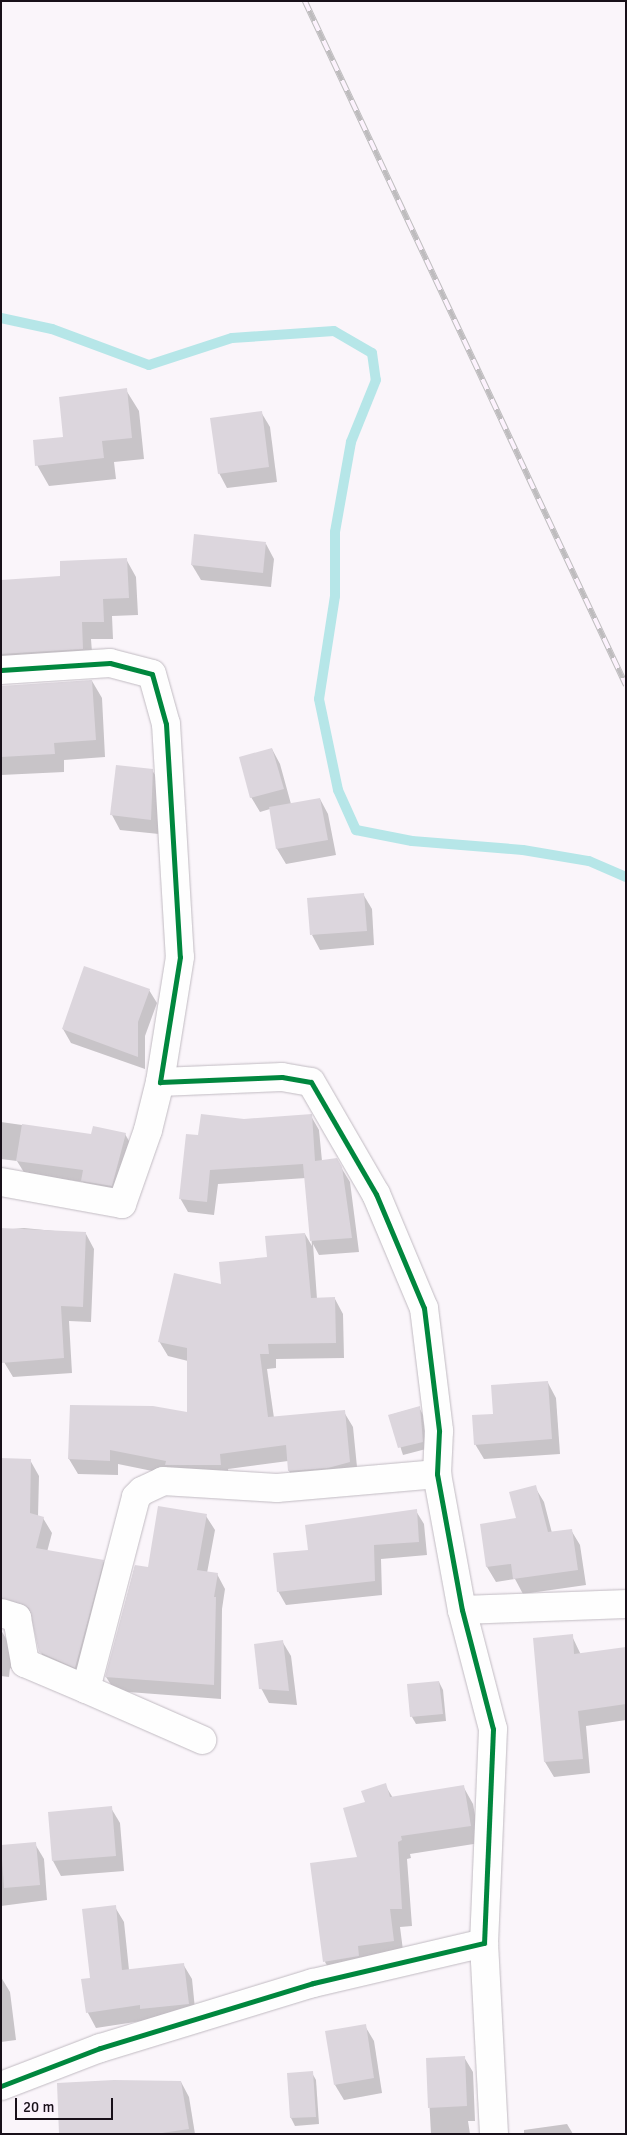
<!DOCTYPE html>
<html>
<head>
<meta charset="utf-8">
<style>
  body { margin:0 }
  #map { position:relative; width:627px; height:2135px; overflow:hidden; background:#faf5fa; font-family:Signika,sans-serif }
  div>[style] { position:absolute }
  .shadow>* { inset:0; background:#0003 }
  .stream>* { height:10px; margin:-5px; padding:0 5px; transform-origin:5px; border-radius:5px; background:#b6e6e8 }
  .building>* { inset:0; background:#dcd6dd }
  .roads { filter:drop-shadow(0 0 1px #c1bbc2) drop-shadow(0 0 1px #c1bbc2) }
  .minor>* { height:28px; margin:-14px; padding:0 14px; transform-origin:14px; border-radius:14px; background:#fefefe }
  .rail>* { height:5.5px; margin-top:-2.75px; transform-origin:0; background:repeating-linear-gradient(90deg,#fcf2fd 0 11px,#bebcbe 0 22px); box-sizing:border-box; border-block:1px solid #bebcbe }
  .cycleway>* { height:5px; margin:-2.5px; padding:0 2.5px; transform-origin:2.5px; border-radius:2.5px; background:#00873e }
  span { translate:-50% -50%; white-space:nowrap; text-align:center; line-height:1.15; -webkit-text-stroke:4px #fcf2fd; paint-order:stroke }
  .frame { position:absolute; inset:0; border:2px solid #181019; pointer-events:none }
  .scale { position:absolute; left:15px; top:2098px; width:98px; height:22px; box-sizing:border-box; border:2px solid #181019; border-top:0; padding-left:6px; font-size:15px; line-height:18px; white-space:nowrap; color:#181019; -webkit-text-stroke:4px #fcf2fd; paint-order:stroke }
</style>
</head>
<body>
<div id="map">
  <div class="shadow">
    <div style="clip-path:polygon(126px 390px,139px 411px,144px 459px,114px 462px,116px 479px,49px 486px,37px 465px,65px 438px)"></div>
    <div style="clip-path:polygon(261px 412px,270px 427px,277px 482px,227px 488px,219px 473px)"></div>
    <div style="clip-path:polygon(266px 544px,274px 559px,271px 587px,201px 580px,192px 565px)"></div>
    <div style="clip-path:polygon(126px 559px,136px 577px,138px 615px,112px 616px,113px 639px,91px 639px,93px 666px,1px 677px,1px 581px,61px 577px)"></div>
    <div style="clip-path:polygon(92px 681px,102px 698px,105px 757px,64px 760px,64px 772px,1px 775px,1px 687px)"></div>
    <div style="clip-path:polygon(272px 749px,280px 764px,291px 804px,320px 799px,328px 814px,336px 855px,286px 864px,277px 849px,270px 809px,260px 812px,251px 797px)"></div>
    <div style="clip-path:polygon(152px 770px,161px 785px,159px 834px,120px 830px,112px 815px)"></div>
    <div style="clip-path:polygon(363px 894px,372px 909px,374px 945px,320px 950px,312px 935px)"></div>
    <div style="clip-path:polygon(149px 990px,157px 1003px,145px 1036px,145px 1069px,71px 1043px,63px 1029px)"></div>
    <div style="clip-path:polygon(311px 1116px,319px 1130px,322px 1161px,336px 1159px,350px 1182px,359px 1252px,319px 1255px,313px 1244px,317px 1299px,335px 1299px,343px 1314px,344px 1358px,276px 1359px,276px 1368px,267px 1369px,274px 1418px,344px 1412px,353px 1427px,358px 1477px,298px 1486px,289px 1471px,288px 1461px,228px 1469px,229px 1480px,172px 1475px,118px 1464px,118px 1475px,78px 1474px,69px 1459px,189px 1414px,188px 1361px,168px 1356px,159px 1341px,223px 1286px,305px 1234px,312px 1246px,306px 1178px,218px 1184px,214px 1215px,188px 1212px,180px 1198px,199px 1136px,244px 1120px)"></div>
    <div style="clip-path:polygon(1px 1122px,92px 1135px,125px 1134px,133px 1148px,119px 1200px,90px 1194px,83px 1182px,25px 1174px,17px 1161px,1px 1159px)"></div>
    <div style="clip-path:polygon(24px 1228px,86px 1234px,94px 1249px,91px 1322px,69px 1321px,72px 1373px,13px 1377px,4px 1362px,1px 1230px)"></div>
    <div style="clip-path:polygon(548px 1383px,556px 1398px,560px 1454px,484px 1459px,475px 1444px,494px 1415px)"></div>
    <div style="clip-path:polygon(419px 1407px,423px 1415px,426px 1449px,403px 1455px,390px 1415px)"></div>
    <div style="clip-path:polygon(1px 1460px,30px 1460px,39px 1476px,38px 1517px,43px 1518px,52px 1533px,47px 1552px,103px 1561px,112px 1576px,84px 1682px,49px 1667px,40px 1651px,33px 1621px,15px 1613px,1px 1616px)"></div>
    <div style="clip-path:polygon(535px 1487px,544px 1502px,552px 1533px,571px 1530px,580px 1545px,586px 1585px,523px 1594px,515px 1579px,496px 1582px,487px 1567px,481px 1525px,517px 1519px)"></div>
    <div style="clip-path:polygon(416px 1511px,424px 1524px,427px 1555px,381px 1559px,382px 1595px,286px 1605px,278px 1591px,310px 1551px)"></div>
    <div style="clip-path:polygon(206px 1516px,215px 1530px,207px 1573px,217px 1574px,225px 1589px,222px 1609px,221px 1699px,115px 1691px,106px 1677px,135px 1566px,149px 1568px)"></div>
    <div style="clip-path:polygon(1px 1630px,11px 1647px,16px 1670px,10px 1668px,9px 1677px,1px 1676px)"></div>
    <div style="clip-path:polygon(572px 1636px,581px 1655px,626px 1648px,626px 1720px,586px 1726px,590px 1773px,554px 1777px,545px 1762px)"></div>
    <div style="clip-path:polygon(282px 1641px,291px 1656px,297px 1705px,269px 1703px,261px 1688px)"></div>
    <div style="clip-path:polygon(439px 1682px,443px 1690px,446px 1721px,416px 1724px,412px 1717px,408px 1685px)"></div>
    <div style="clip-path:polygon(385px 1785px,393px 1798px,463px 1786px,473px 1804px,480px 1843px,410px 1854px,411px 1858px,407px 1859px,412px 1926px,400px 1927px,404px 1958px,335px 1979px,325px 1962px,359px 1858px,366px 1803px)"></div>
    <div style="clip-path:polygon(111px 1808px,120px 1823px,124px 1871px,61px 1876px,53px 1861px,49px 1813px)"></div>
    <div style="clip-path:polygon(35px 1844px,44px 1859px,47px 1900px,1px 1906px,1px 1847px)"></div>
    <div style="clip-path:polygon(115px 1907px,124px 1922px,129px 1970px,183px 1964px,192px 1979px,196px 2019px,148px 2020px,96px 2028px,88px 2013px,83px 1980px,91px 1979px)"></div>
    <div style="clip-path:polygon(1px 1977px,10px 1992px,16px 2040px,1px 2042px)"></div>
    <div style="clip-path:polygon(365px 2026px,374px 2041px,382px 2093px,344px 2100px,335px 2085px)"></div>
    <div style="clip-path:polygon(464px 2057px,473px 2072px,475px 2121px,468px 2121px,470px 2134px,431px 2134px,427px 2059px)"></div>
    <div style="clip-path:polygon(312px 2073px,316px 2080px,319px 2124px,295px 2126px,291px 2118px,288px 2075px)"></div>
    <div style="clip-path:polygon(181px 2082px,189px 2097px,195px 2134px,61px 2134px)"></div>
    <div style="clip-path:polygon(567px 2124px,573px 2134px,524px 2134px,524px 2130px)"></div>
  </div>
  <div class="stream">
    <div style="left:1px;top:318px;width:52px;rotate:12.2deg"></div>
    <div style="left:52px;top:329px;width:103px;rotate:20.4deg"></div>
    <div style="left:149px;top:365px;width:87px;rotate:-18deg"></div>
    <div style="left:232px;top:338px;width:102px;rotate:-3.9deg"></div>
    <div style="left:334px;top:331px;width:44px;rotate:30.1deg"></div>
    <div style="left:372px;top:353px;width:27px;rotate:82deg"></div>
    <div style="left:376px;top:380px;width:67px;rotate:112deg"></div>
    <div style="left:351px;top:442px;width:91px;rotate:100.1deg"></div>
    <div style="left:335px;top:532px;width:64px;rotate:90deg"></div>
    <div style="left:335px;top:596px;width:104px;rotate:98.8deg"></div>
    <div style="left:319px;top:699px;width:93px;rotate:78.2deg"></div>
    <div style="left:338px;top:790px;width:44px;rotate:65.8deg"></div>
    <div style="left:356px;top:830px;width:57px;rotate:11.1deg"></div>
    <div style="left:412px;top:841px;width:111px;rotate:4.6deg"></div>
    <div style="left:523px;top:850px;width:67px;rotate:9.5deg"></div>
    <div style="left:589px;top:861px;width:40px;rotate:23.4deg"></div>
  </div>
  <div class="building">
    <div style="clip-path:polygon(127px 388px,132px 438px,102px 441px,104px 458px,35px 466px,33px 440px,63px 437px,59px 397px)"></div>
    <div style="clip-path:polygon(262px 411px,269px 467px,218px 474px,210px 418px)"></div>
    <div style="clip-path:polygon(194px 534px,266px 542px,263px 573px,191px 565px)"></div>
    <div style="clip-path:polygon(127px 558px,129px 598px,103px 599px,104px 622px,82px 622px,83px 649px,1px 654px,1px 580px,60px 576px,60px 561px)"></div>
    <div style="clip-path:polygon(92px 680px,96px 740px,54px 743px,55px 754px,1px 757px,1px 686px)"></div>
    <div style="clip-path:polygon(272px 748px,284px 789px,250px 798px,239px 757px)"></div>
    <div style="clip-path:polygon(116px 765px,153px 769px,151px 820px,110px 815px)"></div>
    <div style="clip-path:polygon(320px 798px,328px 840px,276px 849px,269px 807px)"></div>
    <div style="clip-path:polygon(364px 893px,367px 931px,310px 935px,307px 898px)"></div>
    <div style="clip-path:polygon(84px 966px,150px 989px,138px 1022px,138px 1057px,62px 1029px)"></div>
    <div style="clip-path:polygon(201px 1114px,244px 1119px,312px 1114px,315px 1161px,337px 1158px,342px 1167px,352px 1238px,310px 1241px,303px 1164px,210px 1170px,207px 1202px,179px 1199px,186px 1134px,198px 1135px)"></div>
    <div style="clip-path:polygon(22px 1124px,91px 1134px,93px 1126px,126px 1133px,112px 1186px,81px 1181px,83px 1170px,16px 1161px)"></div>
    <div style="clip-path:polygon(1px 1228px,86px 1232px,83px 1307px,61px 1306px,64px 1358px,1px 1363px)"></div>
    <div style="clip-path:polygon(305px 1233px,311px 1298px,335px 1297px,336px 1343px,268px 1344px,269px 1354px,260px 1354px,268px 1417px,345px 1410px,350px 1462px,328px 1468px,288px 1471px,286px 1445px,220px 1454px,221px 1465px,165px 1465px,166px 1461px,110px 1450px,110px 1461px,68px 1459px,70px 1405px,153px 1406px,187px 1412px,187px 1348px,158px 1342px,174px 1273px,221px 1284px,219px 1262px,267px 1257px,265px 1236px)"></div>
    <div style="clip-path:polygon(548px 1381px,552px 1439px,474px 1445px,472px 1415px,493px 1414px,491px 1385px)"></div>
    <div style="clip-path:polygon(420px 1406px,423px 1442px,398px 1448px,388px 1415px)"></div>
    <div style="clip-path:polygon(1px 1458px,31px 1459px,30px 1513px,44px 1517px,36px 1548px,104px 1560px,75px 1668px,39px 1652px,29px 1608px,1px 1598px)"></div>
    <div style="clip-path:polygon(536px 1485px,548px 1532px,572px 1529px,578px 1570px,513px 1579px,511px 1564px,486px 1567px,480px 1524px,516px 1518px,509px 1492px)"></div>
    <div style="clip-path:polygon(158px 1506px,207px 1514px,197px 1570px,218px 1573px,214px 1597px,216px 1597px,214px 1685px,105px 1677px,135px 1565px,148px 1567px)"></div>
    <div style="clip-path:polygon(417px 1509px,419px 1542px,374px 1545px,375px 1581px,277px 1592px,273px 1553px,308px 1550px,305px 1525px)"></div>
    <div style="clip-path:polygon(573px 1634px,574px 1654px,626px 1647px,626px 1704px,578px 1711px,583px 1759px,544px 1762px,533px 1638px)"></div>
    <div style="clip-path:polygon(283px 1640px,289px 1691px,259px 1689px,254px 1644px)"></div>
    <div style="clip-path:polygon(439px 1681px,443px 1714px,410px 1717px,407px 1684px)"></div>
    <div style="clip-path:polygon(386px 1783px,390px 1797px,464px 1785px,471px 1826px,401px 1836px,402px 1840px,398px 1842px,402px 1909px,390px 1909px,394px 1941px,358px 1946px,359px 1956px,323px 1962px,310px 1863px,357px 1857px,343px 1808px,365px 1802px,361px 1791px)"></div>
    <div style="clip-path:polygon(112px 1806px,116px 1856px,52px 1861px,48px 1812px)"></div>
    <div style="clip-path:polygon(36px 1842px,40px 1885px,4px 1888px,1px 1845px)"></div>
    <div style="clip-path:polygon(116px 1905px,122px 1970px,184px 1963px,189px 2004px,140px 2009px,140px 2005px,86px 2013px,81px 1979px,90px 1978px,82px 1909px)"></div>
    <div style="clip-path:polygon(366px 2024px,374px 2078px,334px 2085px,325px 2031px)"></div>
    <div style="clip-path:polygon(465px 2056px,467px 2106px,428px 2108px,426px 2058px)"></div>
    <div style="clip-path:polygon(313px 2071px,316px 2117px,290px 2118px,287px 2073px)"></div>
    <div style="clip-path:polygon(114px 2080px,181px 2081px,189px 2129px,155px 2134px,59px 2134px,57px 2083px)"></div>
  </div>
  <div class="roads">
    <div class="minor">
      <div style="left:1px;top:670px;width:109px;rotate:-3.7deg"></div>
      <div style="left:110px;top:663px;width:43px;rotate:14.7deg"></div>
      <div style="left:152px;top:674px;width:52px;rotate:74.4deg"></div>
      <div style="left:166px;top:724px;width:233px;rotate:86.6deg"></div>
      <div style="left:180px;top:957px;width:127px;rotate:99.1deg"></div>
      <div style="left:160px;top:1082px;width:122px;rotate:-2.3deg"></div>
      <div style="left:282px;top:1077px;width:29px;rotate:10deg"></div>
      <div style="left:311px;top:1082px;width:129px;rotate:59.9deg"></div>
      <div style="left:376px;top:1194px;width:124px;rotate:67.2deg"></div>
      <div style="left:424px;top:1308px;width:124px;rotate:83deg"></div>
      <div style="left:439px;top:1431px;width:43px;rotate:92.7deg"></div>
      <div style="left:437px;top:1474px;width:138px;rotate:79.6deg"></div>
      <div style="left:462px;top:1610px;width:123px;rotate:75.4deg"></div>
      <div style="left:493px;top:1729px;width:214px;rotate:92.4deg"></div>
      <div style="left:484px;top:1943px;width:176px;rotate:166.8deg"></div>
      <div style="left:313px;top:1983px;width:223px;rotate:163deg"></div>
      <div style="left:100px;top:2048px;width:106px;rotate:159deg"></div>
      <div style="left:1px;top:1182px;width:123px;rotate:10.3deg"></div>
      <div style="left:122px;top:1204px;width:78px;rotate:-70.6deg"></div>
      <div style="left:148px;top:1130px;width:49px;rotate:-76deg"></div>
      <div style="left:462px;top:1610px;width:164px;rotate:-2.1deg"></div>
      <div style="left:1px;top:1613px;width:17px;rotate:17deg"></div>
      <div style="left:17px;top:1618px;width:46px;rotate:79.9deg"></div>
      <div style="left:25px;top:1663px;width:66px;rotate:23.1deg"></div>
      <div style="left:86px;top:1689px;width:198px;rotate:-75.4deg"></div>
      <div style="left:136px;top:1497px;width:8px;rotate:-45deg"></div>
      <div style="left:142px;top:1491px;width:23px;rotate:-25deg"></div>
      <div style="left:163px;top:1481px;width:114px;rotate:3.5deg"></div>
      <div style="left:277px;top:1488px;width:161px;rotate:-5deg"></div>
      <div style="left:86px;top:1689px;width:127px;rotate:23.7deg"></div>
      <div style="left:484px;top:1943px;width:191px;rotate:87deg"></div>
    </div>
  </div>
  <div class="rail">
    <div style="left:305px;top:1px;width:756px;rotate:64.86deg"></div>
  </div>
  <div class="cycleway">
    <div style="left:1px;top:670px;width:109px;rotate:-3.7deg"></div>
    <div style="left:110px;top:663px;width:43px;rotate:14.7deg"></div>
    <div style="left:152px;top:674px;width:52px;rotate:74.4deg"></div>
    <div style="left:166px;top:724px;width:233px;rotate:86.6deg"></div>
    <div style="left:180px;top:957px;width:127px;rotate:99.1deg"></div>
    <div style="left:160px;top:1082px;width:122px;rotate:-2.3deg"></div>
    <div style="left:282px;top:1077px;width:29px;rotate:10deg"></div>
    <div style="left:311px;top:1082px;width:129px;rotate:59.9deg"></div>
    <div style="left:376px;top:1194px;width:124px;rotate:67.2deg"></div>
    <div style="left:424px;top:1308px;width:124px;rotate:83deg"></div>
    <div style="left:439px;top:1431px;width:43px;rotate:92.7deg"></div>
    <div style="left:437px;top:1474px;width:138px;rotate:79.6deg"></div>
    <div style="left:462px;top:1610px;width:123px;rotate:75.4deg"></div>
    <div style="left:493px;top:1729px;width:214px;rotate:92.4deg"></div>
    <div style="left:484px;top:1943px;width:176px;rotate:166.8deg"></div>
    <div style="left:313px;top:1983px;width:223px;rotate:163deg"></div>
    <div style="left:100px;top:2048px;width:106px;rotate:159deg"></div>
  </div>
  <div class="frame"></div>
  <div class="scale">20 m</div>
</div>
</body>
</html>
